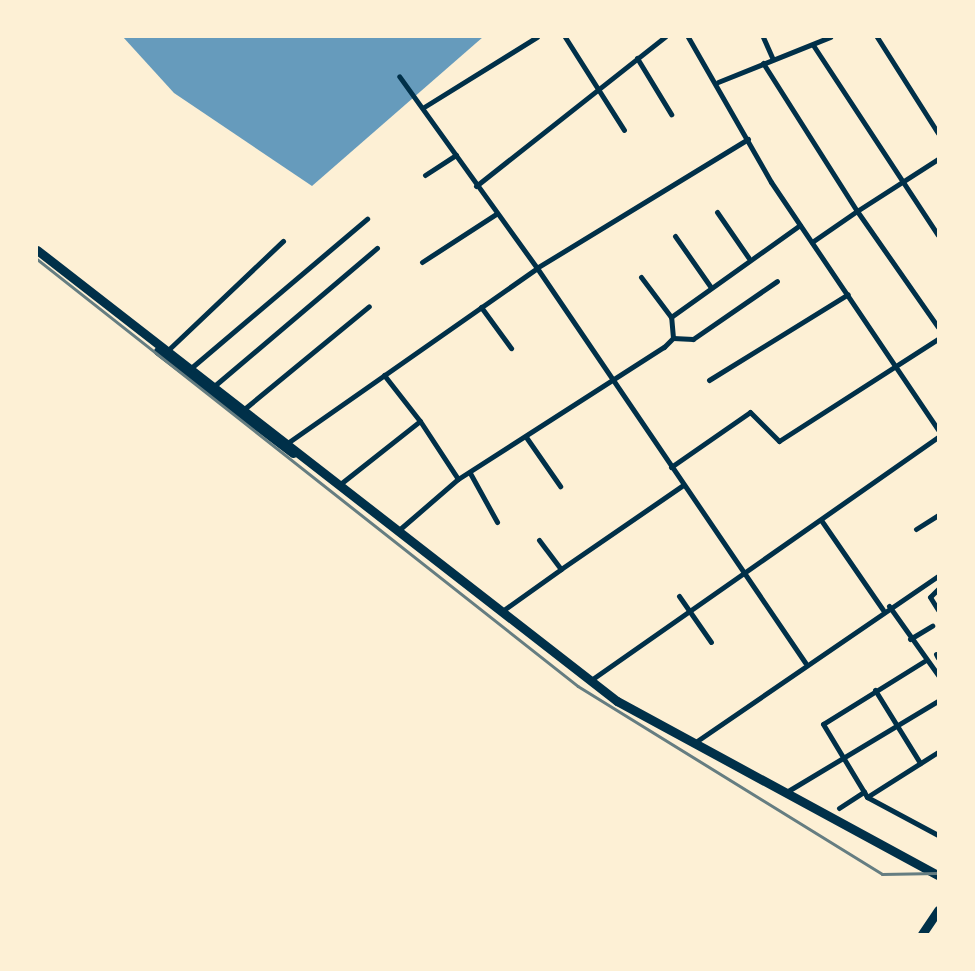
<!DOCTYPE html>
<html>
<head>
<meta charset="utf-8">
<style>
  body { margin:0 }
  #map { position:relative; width:975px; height:971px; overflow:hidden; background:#fdf0d5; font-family:"Nunito Sans",sans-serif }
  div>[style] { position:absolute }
  .water>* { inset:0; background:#669bbc }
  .minor>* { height:5px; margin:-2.5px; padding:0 2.5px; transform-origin:2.5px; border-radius:2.5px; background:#003049 }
  .primary>* { height:9px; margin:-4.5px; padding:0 4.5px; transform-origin:4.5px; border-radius:4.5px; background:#003049 }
  .rail>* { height:2.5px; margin:-1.25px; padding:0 1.25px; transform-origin:1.25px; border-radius:1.25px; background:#657d81 }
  span { translate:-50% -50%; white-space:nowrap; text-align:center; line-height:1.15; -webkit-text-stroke:5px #fdf0d5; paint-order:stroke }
  .frame { position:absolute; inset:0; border:38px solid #fdf0d5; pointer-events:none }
</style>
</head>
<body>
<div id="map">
  <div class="water">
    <div style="clip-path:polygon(123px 37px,483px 37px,312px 186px,174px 93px)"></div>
  </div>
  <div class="minor">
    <div style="left:565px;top:37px;width:110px;rotate:57.6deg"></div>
    <div style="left:688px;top:37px;width:167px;rotate:60.2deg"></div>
    <div style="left:771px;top:182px;width:299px;rotate:56deg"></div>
    <div style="left:763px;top:37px;width:24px;rotate:66deg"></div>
    <div style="left:877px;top:37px;width:114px;rotate:57.6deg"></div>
    <div style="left:813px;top:45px;width:227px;rotate:56.7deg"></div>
    <div style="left:637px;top:58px;width:66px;rotate:58.7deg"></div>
    <div style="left:763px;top:63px;width:175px;rotate:57.6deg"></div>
    <div style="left:857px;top:211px;width:96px;rotate:-32.7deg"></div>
    <div style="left:718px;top:82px;width:121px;rotate:-21.9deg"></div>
    <div style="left:424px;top:107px;width:133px;rotate:-31.8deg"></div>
    <div style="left:748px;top:139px;width:247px;rotate:148.6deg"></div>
    <div style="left:537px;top:268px;width:477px;rotate:55.8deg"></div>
    <div style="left:425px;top:175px;width:37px;rotate:-33deg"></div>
    <div style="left:476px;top:186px;width:241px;rotate:-38.3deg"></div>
    <div style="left:717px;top:212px;width:55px;rotate:55.4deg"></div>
    <div style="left:675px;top:236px;width:61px;rotate:55deg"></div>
    <div style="left:812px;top:242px;width:55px;rotate:-34.6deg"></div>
    <div style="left:857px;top:211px;width:141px;rotate:55.1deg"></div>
    <div style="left:422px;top:262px;width:88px;rotate:-33deg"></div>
    <div style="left:641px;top:277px;width:50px;rotate:53.1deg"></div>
    <div style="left:481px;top:307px;width:51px;rotate:53.8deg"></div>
    <div style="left:673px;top:338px;width:20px;rotate:3deg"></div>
    <div style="left:693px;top:339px;width:102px;rotate:-34.6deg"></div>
    <div style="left:167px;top:351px;width:160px;rotate:-43.5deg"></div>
    <div style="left:191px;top:368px;width:231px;rotate:-40.3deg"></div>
    <div style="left:384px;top:375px;width:58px;rotate:52deg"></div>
    <div style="left:709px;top:380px;width:163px;rotate:-31.7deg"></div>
    <div style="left:213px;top:387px;width:215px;rotate:-40.3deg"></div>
    <div style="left:243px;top:410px;width:163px;rotate:-39.5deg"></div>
    <div style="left:526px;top:437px;width:60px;rotate:55.2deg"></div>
    <div style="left:286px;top:444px;width:307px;rotate:-35deg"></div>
    <div style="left:537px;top:268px;width:236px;rotate:-125.7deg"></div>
    <div style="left:671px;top:467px;width:96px;rotate:-34.8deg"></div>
    <div style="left:750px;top:412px;width:41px;rotate:45deg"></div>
    <div style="left:779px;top:441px;width:189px;rotate:-32.7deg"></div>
    <div style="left:470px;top:473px;width:56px;rotate:61.1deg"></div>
    <div style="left:339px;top:485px;width:103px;rotate:-38.3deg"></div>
    <div style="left:420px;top:421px;width:69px;rotate:56.8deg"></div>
    <div style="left:821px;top:520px;width:109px;rotate:55.4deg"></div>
    <div style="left:400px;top:529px;width:77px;rotate:-40.8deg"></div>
    <div style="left:458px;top:479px;width:245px;rotate:-32.7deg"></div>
    <div style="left:664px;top:347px;width:13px;rotate:-45deg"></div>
    <div style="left:673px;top:338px;width:21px;rotate:-95deg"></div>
    <div style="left:671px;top:317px;width:158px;rotate:-35.5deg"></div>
    <div style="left:916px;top:529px;width:26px;rotate:-32deg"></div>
    <div style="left:539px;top:540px;width:36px;rotate:53deg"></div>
    <div style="left:561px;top:569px;width:148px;rotate:-34.5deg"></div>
    <div style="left:938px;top:589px;width:11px;rotate:135deg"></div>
    <div style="left:930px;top:597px;width:15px;rotate:58deg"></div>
    <div style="left:679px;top:596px;width:56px;rotate:55.2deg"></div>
    <div style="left:889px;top:606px;width:85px;rotate:54.6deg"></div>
    <div style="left:505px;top:609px;width:69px;rotate:-35.5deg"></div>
    <div style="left:910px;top:639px;width:26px;rotate:-31deg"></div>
    <div style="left:936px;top:654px;width:4px;rotate:63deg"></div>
    <div style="left:926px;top:660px;width:121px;rotate:148.1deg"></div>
    <div style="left:823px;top:724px;width:85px;rotate:58.9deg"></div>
    <div style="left:867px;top:797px;width:81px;rotate:28.2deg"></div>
    <div style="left:591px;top:680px;width:424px;rotate:-35deg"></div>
    <div style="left:875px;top:690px;width:86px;rotate:58.3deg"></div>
    <div style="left:697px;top:741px;width:292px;rotate:-34.4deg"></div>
    <div style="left:788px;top:791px;width:175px;rotate:-31deg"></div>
    <div style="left:867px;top:797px;width:84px;rotate:-32.4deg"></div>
    <div style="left:839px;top:808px;width:30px;rotate:-33deg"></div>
  </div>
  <div class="primary">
    <div style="left:37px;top:250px;width:735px;rotate:37.87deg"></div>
    <div style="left:617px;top:701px;width:365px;rotate:28.5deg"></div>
    <div style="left:158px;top:351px;width:169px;rotate:37.1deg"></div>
    <div style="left:922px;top:934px;width:29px;rotate:-56deg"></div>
  </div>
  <div class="rail">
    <div style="left:37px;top:259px;width:689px;rotate:38.28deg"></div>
    <div style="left:578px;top:686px;width:357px;rotate:31.7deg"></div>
    <div style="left:882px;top:874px;width:56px;rotate:-1deg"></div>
  </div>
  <div class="frame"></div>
</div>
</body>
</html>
